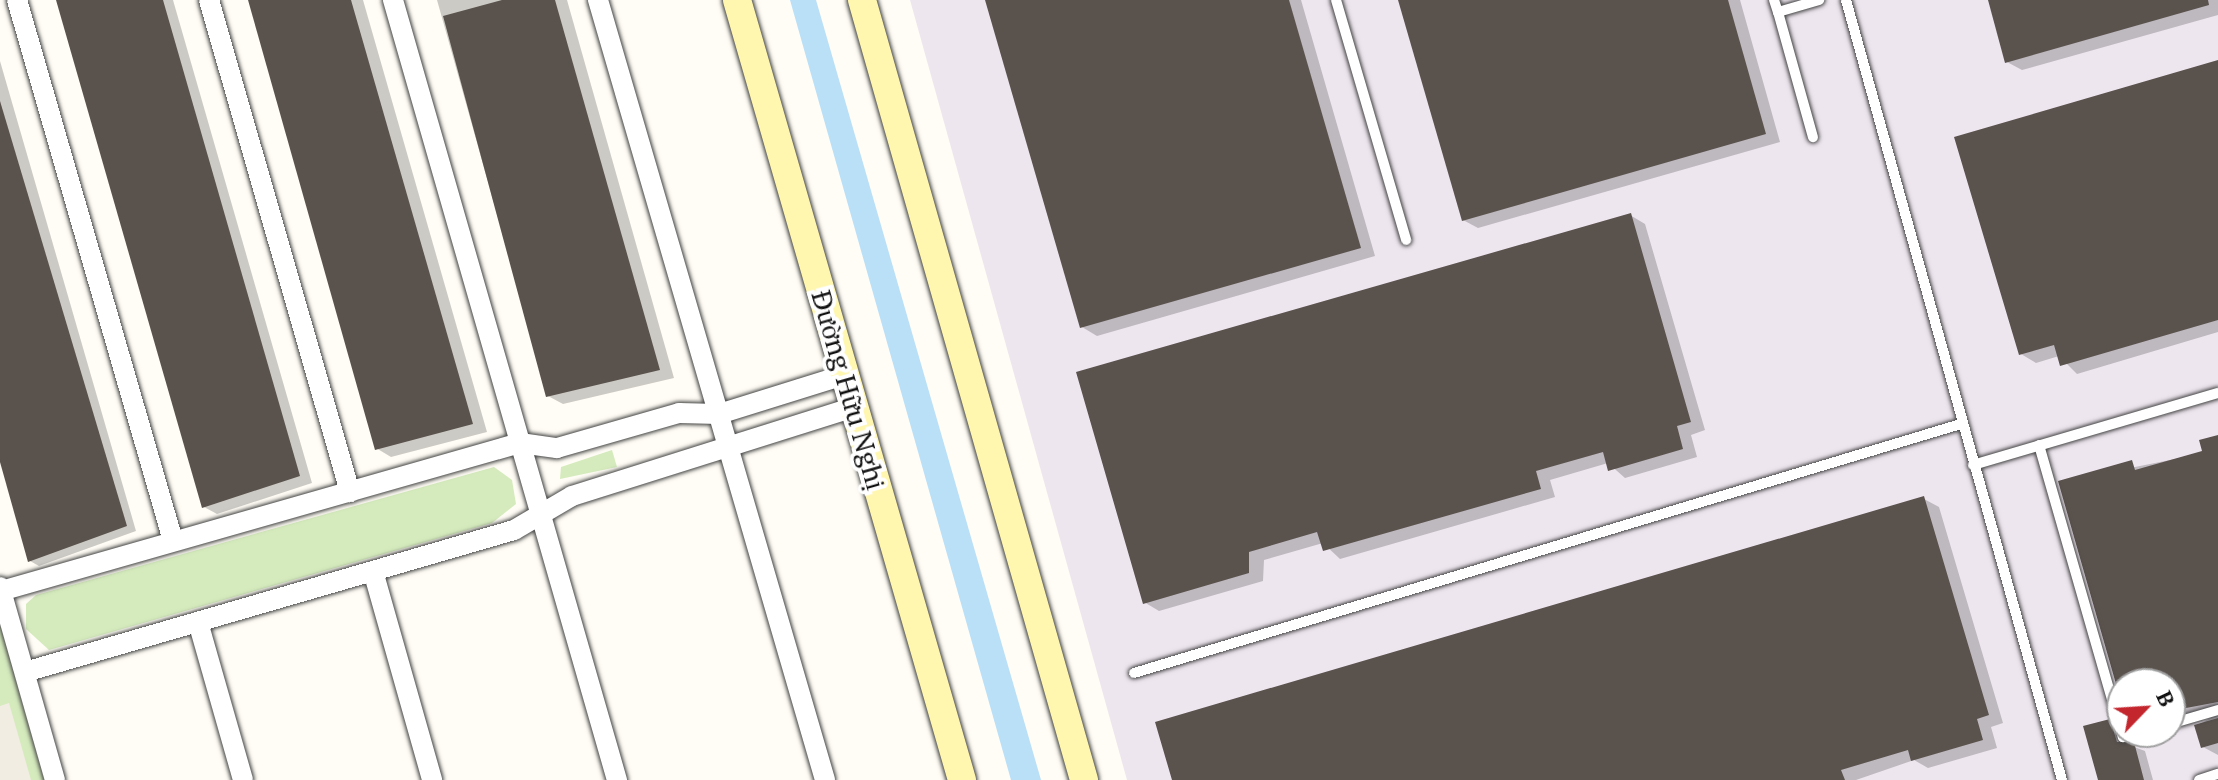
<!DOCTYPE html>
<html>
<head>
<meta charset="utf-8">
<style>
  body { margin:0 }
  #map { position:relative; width:2218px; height:780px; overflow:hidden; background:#fffdf5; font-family:"PT Serif",serif }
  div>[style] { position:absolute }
  .industrial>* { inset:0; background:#eee6ef }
  .green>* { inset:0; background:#d5ebbd }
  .plaza>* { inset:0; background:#f1ede2 }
  .water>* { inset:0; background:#b9e0f7 }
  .shadow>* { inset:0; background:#0003 }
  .building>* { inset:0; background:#5a524d }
  .roads { filter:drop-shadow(0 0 2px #444) drop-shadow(0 0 2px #444) }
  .service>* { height:10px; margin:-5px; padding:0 5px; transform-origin:5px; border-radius:5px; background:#fff }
  .minor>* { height:20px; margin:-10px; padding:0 10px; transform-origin:10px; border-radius:10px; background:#fff }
  .secondary>* { height:28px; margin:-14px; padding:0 14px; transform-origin:14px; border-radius:14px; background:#fff6b0 }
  span { translate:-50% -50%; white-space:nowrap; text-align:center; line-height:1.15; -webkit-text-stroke:8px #fff; paint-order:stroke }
  .street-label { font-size:28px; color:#111 }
  .north { position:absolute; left:2106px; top:668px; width:80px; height:80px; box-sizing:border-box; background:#fff; border:2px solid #a0a0a0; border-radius:50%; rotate:65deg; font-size:22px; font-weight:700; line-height:32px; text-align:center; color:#111 }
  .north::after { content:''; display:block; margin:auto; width:28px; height:36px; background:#c4262e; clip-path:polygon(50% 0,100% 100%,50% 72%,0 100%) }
</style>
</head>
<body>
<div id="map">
  <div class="industrial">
    <div style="clip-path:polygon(evenodd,910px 0,2218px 0,2218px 780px,1127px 780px,910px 0,2122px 684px,2170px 684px,2170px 732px,2122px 732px,2122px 684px)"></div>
  </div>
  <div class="green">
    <div style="clip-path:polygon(612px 450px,617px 467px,560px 479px,561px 467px)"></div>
    <div style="clip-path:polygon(494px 467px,512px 480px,516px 504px,492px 523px,49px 650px,26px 629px,26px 604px,36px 595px)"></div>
    <div style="clip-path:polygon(0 625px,44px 780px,0 780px)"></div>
  </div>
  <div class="plaza">
    <div style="clip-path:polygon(9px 703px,31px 780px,0 780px,0 706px)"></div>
  </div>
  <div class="water">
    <div style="clip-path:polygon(790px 0,816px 0,1041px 780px,1011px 780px)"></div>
  </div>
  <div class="shadow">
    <div style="clip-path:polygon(79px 0,173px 0,312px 483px,217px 514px,204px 507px)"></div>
    <div style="clip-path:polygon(250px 0,363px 0,487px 432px,391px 457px,376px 448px)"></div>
    <div style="clip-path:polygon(437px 0,567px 0,674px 378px,563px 404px,548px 396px)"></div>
    <div style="clip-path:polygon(987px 0,1301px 0,1375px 256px,1097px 336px,1082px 327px)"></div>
    <div style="clip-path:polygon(1400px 0,1740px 0,1780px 142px,1478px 228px,1463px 220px)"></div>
    <div style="clip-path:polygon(1990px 0,2218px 0,2218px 15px,2022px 70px,2007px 62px)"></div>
    <div style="clip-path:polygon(0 61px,136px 531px,39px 566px,30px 561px,0 457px)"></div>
    <div style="clip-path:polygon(2218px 62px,2218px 332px,2077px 374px,2059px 356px,2036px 363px,2021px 354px)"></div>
    <div style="clip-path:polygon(1630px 215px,1645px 224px,1705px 430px,1691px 435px,1697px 457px,1625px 478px,1608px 463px,1550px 480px,1555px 497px,1340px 559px,1323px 543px,1264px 560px,1263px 581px,1159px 611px,1144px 602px)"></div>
    <div style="clip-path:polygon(2218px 437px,2218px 755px,2203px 747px,2197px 726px,2213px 716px,2170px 727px,2170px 684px,2122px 684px,2122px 697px,2060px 482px,2205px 453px)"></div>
    <div style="clip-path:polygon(1924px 499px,1939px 507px,2003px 723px,1991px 727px,1997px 748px,1928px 768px,1914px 760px,1856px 780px,1175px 780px)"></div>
    <div style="clip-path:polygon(2109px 721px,2126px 744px,2145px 751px,2153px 780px,2101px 780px)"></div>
  </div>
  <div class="building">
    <div style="clip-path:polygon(56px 0,163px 0,300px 476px,202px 508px)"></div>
    <div style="clip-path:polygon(248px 0,351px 0,473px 424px,375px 450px)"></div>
    <div style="clip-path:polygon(502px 0,555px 0,660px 370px,546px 397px,443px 16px)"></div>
    <div style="clip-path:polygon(985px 0,1289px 0,1361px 248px,1080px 328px)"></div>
    <div style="clip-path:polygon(1398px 0,1728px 0,1766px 134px,1462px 221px)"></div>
    <div style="clip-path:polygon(1988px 0,2208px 0,2209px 5px,2005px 63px)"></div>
    <div style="clip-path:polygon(2218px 60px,2218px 320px,2060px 366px,2054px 345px,2019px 355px,1954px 137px)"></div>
    <div style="clip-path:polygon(0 101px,127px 526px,28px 562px,0 462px)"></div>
    <div style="clip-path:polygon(1631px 213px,1691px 422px,1677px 426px,1683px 449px,1608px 471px,1603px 452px,1536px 471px,1541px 489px,1323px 551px,1317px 532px,1249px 552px,1249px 573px,1143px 604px,1076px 372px)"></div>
    <div style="clip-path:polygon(2218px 435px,2218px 702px,2170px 711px,2170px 684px,2116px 684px,2058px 481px,2132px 460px,2135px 470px,2202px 451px,2199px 440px)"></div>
    <div style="clip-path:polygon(1924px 496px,1989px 715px,1977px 719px,1983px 740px,1911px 761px,1908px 750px,1841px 770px,1845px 780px,1172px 780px,1155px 722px)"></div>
    <div style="clip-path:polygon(2218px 718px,2218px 743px,2201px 748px,2194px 725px)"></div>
    <div style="clip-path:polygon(2110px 719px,2117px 742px,2134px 742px,2144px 780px,2098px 780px,2083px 726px)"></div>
  </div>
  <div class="roads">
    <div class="service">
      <div style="left:1336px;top:0;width:250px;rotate:73.7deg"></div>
      <div style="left:1774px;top:0;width:13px;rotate:72deg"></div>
      <div style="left:1778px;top:12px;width:43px;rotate:-16.3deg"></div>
      <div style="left:1846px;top:0;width:809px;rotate:74.52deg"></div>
      <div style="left:1778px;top:12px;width:130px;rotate:74.4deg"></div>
      <div style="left:2039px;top:445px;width:304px;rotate:74deg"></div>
      <div style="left:2123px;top:737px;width:17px;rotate:-17deg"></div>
      <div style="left:1973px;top:465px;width:255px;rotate:-16.4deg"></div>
      <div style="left:1134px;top:673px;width:864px;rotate:-16.76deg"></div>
      <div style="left:2170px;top:724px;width:50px;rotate:-16.3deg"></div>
      <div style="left:2199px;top:780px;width:20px;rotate:-18deg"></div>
    </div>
    <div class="minor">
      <div style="left:17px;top:0;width:563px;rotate:73.91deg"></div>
      <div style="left:209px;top:0;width:512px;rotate:74.01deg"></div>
      <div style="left:393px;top:0;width:812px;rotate:73.98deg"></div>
      <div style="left:598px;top:0;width:812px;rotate:73.77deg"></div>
      <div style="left:373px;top:571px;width:217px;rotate:74.2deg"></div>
      <div style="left:0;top:587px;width:201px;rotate:74.1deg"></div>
      <div style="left:1px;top:591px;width:540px;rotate:-15.92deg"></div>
      <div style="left:520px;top:443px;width:37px;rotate:8deg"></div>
      <div style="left:557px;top:448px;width:127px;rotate:-16deg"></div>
      <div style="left:679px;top:413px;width:40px;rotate:1.4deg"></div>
      <div style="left:719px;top:414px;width:131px;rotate:-17.3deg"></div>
      <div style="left:198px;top:622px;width:164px;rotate:74.1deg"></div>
      <div style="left:25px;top:672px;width:509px;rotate:-16.19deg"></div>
      <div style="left:514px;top:530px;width:67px;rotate:-30.4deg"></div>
      <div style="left:572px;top:496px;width:296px;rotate:-17.5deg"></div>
    </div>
    <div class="secondary">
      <div style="left:737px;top:0;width:812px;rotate:73.91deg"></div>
      <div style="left:862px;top:0;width:811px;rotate:74.11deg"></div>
    </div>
  </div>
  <div class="street-label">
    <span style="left:849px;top:390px;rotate:74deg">Đường Hữu Nghị</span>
  </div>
  <div class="north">B</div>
</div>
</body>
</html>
